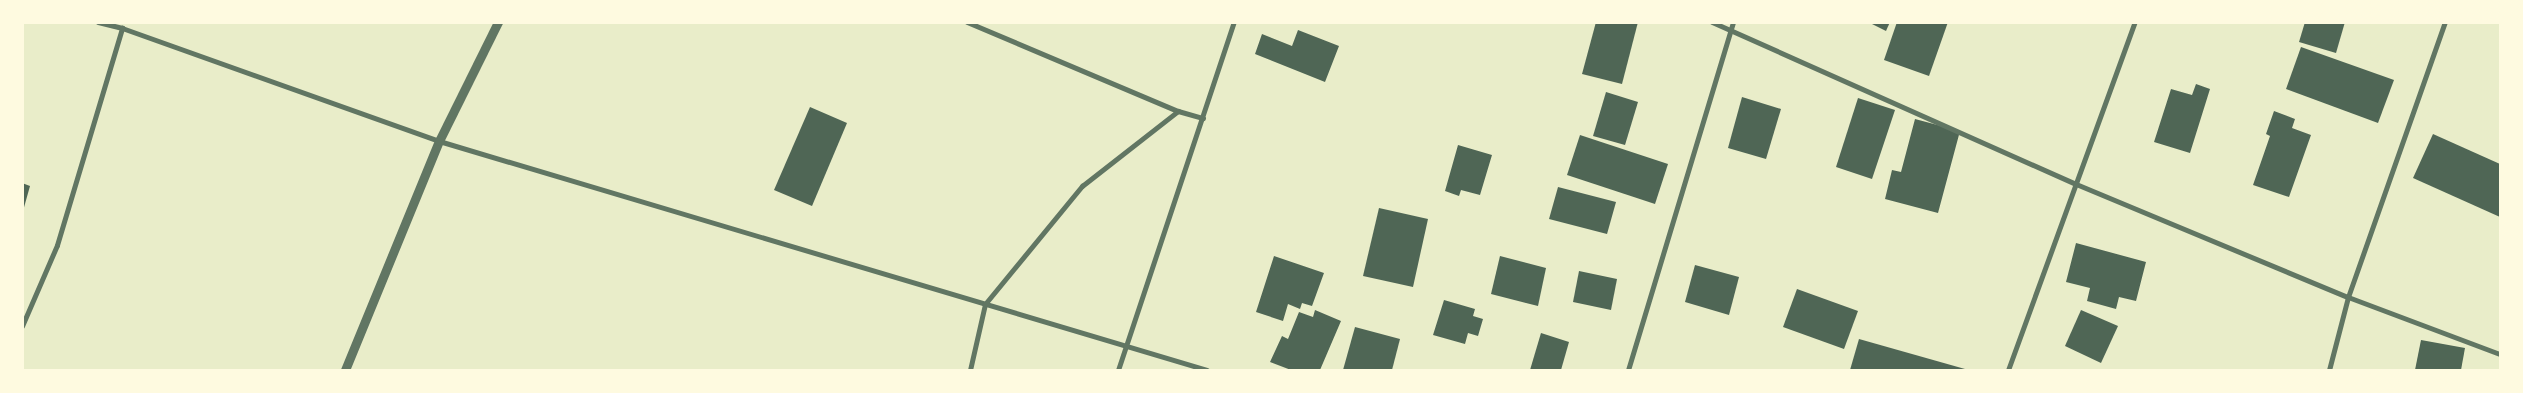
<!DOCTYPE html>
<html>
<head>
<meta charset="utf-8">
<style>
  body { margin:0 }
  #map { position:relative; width:2523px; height:393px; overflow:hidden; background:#e9edc9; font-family:Cabin,sans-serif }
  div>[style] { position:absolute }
  .building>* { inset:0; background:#4f6655 }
  .minor>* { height:5px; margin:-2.5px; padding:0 2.5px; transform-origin:2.5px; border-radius:2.5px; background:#617663 }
  .tertiary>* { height:9px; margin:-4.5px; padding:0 4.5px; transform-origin:4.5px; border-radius:4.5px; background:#617663 }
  span { translate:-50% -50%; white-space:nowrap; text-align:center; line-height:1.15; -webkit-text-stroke:4.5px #fefae0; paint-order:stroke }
  .frame { position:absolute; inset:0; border:24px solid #fefae0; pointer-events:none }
</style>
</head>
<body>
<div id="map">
  <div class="building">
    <div style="clip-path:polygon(1596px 22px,1638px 22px,1622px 84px,1582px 74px)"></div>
    <div style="clip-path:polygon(1868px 22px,1890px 22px,1886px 31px)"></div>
    <div style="clip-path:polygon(1897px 22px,1948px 22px,1929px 76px,1884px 60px)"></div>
    <div style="clip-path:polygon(2305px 22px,2345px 22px,2336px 53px,2299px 42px)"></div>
    <div style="clip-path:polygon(1298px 30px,1339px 46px,1325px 82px,1255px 54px,1262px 34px,1292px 46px)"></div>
    <div style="clip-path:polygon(2301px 47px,2394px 80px,2378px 123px,2286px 89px)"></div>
    <div style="clip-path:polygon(2196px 84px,2210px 89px,2190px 153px,2154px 142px,2171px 89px,2192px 95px)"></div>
    <div style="clip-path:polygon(1606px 92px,1638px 102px,1625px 145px,1593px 136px)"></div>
    <div style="clip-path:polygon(1742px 97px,1781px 109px,1766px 159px,1728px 148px)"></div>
    <div style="clip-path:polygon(1858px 98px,1895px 110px,1872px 179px,1836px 167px)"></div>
    <div style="clip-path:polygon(810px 107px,847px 123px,812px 206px,774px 190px)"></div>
    <div style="clip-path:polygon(2274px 111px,2295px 119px,2292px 128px,2311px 135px,2289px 197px,2253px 185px,2270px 136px,2266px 134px)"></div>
    <div style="clip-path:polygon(1915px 119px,1960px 131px,1938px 213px,1885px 199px,1892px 170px,1901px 172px)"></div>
    <div style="clip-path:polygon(2433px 134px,2500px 164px,2500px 217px,2413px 178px)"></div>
    <div style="clip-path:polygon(1580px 135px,1668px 164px,1655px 204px,1567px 175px)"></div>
    <div style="clip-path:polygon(1458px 145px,1492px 155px,1480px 195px,1461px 190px,1459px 196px,1445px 191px)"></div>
    <div style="clip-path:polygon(22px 183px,30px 186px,23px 211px,22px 211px)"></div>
    <div style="clip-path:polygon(1558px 187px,1616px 202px,1607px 234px,1549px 219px)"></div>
    <div style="clip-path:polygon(1379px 208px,1428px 219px,1413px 287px,1363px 276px)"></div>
    <div style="clip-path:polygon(2076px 243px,2146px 262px,2136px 301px,2119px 297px,2116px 309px,2087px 301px,2090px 288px,2066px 282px)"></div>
    <div style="clip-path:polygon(1274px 256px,1324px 273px,1312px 306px,1302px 303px,1300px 309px,1288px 304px,1283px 321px,1256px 312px)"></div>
    <div style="clip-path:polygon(1500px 256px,1546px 268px,1538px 306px,1491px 294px)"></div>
    <div style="clip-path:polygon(1695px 265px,1739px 277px,1729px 315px,1685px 302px)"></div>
    <div style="clip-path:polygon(1579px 271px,1617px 279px,1611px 310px,1573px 302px)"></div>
    <div style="clip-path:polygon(1797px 289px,1858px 311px,1844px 349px,1783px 327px)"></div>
    <div style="clip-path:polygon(1444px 300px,1475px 309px,1473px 316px,1483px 319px,1478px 336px,1468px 333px,1465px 344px,1433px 335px)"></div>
    <div style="clip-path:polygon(1315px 310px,1341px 321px,1320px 370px,1291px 370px,1270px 362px,1282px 336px,1288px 339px,1299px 312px,1313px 317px)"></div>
    <div style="clip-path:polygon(2081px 310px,2118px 326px,2101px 363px,2065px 346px)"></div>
    <div style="clip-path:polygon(1355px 327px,1400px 339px,1392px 370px,1343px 370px)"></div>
    <div style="clip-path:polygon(1541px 333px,1569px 342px,1561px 370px,1530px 370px)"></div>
    <div style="clip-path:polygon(1859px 339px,1965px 369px,1964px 370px,1850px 370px)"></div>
    <div style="clip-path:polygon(2421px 340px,2465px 348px,2461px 370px,2415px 370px)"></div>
  </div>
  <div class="minor">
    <div style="left:98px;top:22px;width:25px;rotate:14deg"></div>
    <div style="left:122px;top:28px;width:337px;rotate:19.6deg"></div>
    <div style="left:439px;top:141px;width:801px;rotate:16.6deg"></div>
    <div style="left:967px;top:22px;width:229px;rotate:22.9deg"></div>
    <div style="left:1178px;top:111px;width:26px;rotate:16deg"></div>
    <div style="left:1712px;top:22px;width:398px;rotate:24deg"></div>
    <div style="left:2076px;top:184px;width:295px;rotate:22.6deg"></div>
    <div style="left:2348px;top:297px;width:162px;rotate:20.6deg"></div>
    <div style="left:22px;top:326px;width:88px;rotate:-66.6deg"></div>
    <div style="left:57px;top:245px;width:227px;rotate:-73.3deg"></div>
    <div style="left:970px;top:370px;width:68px;rotate:-77.2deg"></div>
    <div style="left:985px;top:304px;width:153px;rotate:-50.6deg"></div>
    <div style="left:1082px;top:186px;width:122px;rotate:-38deg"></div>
    <div style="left:1118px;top:370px;width:367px;rotate:-71.6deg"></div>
    <div style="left:1628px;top:370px;width:363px;rotate:-73.2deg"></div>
    <div style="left:2008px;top:370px;width:370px;rotate:-70deg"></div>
    <div style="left:2329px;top:370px;width:75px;rotate:-75.4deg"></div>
    <div style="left:2348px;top:297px;width:292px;rotate:-70.6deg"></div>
  </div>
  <div class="tertiary">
    <div style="left:345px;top:370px;width:248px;rotate:-67.7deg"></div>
    <div style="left:439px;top:141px;width:133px;rotate:-63.6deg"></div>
  </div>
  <div class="frame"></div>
</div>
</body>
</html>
